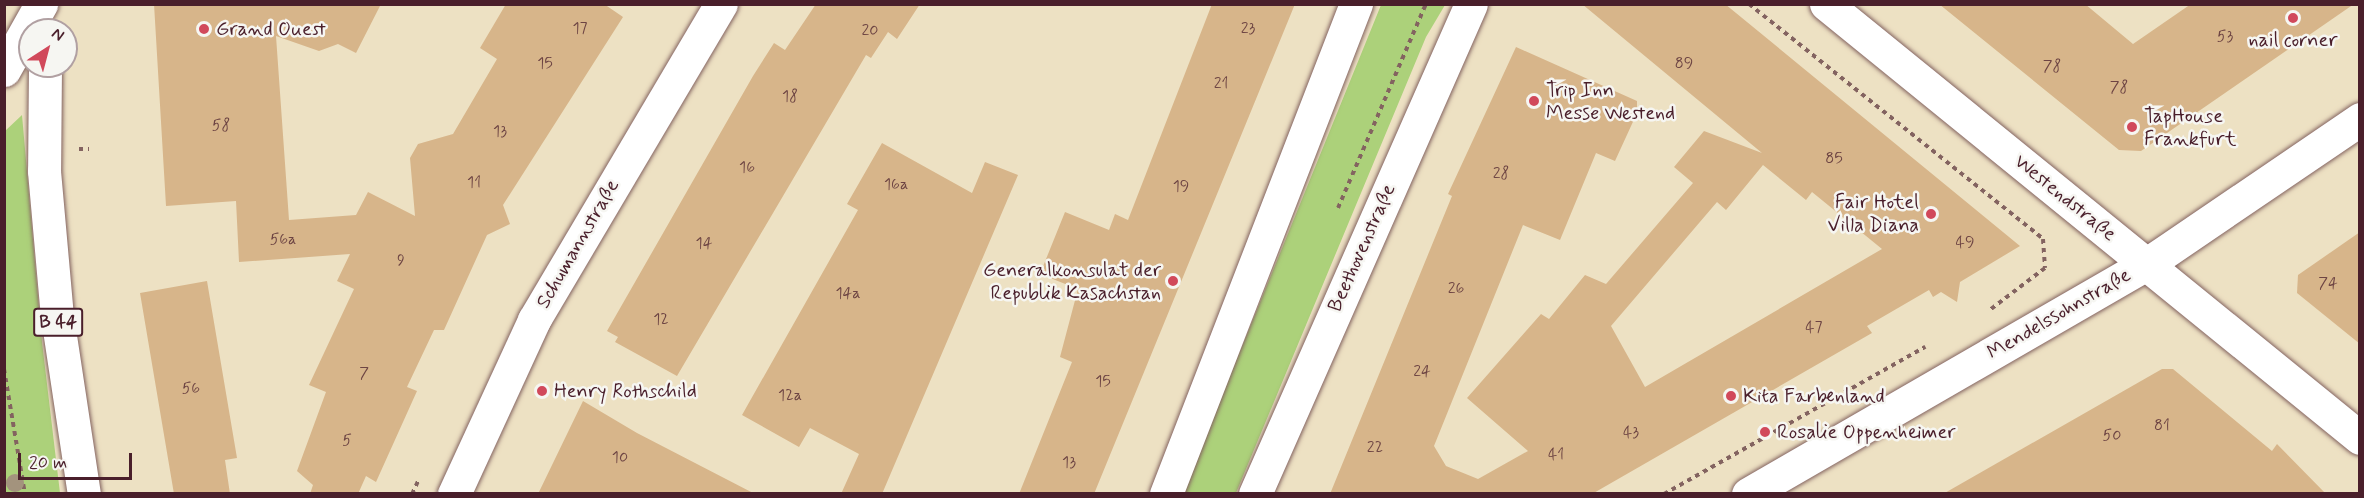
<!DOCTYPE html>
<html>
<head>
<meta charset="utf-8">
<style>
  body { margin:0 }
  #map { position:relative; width:2364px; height:498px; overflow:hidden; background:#ede1c3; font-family:Mynerve,sans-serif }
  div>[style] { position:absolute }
  .green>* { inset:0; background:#acd17a }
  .building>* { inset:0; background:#d7b58a }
  .path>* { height:4px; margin-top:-2px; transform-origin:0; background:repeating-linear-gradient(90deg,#836360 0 4.5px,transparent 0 9px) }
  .roads { filter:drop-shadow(0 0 2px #836360) drop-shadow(0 0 2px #836360) }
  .minor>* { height:33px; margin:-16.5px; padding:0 16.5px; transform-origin:16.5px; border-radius:16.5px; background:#fff }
  .primary>* { height:33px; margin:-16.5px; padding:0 16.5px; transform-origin:16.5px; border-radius:16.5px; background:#fff }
  .trees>* { width:18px; height:18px; margin:-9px; border-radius:50%; background:#a3937d }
  .dots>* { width:16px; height:16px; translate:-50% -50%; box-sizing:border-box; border:3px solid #f6f6f2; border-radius:50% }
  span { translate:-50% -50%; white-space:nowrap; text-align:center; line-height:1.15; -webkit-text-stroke:5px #f6f6f2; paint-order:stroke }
  .number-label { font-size:16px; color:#6d4443 }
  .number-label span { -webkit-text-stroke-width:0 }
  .shield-label span { padding:2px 4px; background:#f6f6f2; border:2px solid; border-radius:4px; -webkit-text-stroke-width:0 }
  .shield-label { font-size:18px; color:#4a1f2b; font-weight:700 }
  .poi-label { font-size:20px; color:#4a1f2b }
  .left { translate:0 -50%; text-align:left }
  .right { translate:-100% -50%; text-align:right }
  .street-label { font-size:20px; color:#4a1f2b }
  .frame { position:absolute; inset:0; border:6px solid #4a1f2b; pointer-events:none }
  .north { position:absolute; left:18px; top:18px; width:60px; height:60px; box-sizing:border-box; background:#f6f6f2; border:2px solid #b1a0a2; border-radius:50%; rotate:36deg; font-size:16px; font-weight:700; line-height:24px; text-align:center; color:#4a1f2b }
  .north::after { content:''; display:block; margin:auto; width:21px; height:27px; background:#d1495b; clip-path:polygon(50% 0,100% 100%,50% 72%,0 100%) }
  .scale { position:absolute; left:18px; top:453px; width:114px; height:27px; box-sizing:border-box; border:3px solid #4a1f2b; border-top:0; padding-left:8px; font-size:18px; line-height:21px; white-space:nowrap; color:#4a1f2b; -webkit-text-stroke:4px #f6f6f2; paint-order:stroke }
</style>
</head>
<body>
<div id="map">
  <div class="green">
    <div style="clip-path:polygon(1381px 5px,1445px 5px,1426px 37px,1236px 493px,1182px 494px)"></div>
    <div style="clip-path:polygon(22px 115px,42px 342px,60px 493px,5px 493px,4px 132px)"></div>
  </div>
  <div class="building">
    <div style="clip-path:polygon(154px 4px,381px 4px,356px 53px,338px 44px,319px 51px,276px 36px,289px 220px,356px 215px,368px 192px,415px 216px,410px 158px,418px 144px,453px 134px,497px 59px,480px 48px,506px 4px,604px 4px,623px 17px,503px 205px,510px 224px,487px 235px,444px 330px,434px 330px,407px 387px,417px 391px,376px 482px,366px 476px,358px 494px,310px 494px,313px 485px,297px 471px,326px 392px,309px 385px,354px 289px,337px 281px,350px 254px,239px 262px,236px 201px,166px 206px)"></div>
    <div style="clip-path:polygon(816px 4px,920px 4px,897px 39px,888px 32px,871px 58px,866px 55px,677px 376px,615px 342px,618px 337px,607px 331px,753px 76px,774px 43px,785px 50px)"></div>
    <div style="clip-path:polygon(1212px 4px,1295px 4px,1094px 494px,1019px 494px,1072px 362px,1060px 357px,1078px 289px,1040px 274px,1065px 212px,1109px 230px,1115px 214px,1128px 220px)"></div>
    <div style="clip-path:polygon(evenodd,1582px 4px,1725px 4px,2020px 246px,1960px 282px,1957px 302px,1941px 292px,1933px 297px,1929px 290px,1867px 326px,1872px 333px,1592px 494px,1330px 494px,1452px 196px,1448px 194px,1516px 47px,1637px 101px,1637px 113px,1615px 161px,1596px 153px,1560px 240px,1523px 225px,1434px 446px,1446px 466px,1478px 479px,1528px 451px,1467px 398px,1541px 314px,1549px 319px,1585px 275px,1606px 284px,1693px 183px,1674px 167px,1704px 131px,1762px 153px,1582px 4px,1763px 165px,1806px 200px,1812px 192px,1882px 249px,1645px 387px,1611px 326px,1717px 202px,1726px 210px,1763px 165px)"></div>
    <div style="clip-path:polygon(1939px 4px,2085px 4px,2133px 44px,2191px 4px,2354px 4px,2141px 151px,2119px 150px)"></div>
    <div style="clip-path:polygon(882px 143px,972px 193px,985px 162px,1018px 175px,882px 494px,841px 494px,859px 454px,810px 428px,799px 447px,742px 415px,858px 210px,847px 204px)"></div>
    <div style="clip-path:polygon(2360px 232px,2360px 344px,2297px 293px,2298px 275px)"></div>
    <div style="clip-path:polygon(207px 281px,237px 458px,225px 460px,230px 494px,174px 494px,140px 293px)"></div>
    <div style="clip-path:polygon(2162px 369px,2173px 369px,2272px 451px,2277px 444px,2326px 494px,1943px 494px)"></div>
    <div style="clip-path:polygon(583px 401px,637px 433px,755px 494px,538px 494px)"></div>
  </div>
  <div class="path">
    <div style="left:1749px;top:4px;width:376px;rotate:38.6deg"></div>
    <div style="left:2043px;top:239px;width:29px;rotate:86deg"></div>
    <div style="left:2045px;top:268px;width:68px;rotate:142.8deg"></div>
    <div style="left:79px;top:149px;width:10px"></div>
    <div style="left:1338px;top:208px;width:222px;rotate:-66.7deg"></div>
    <div style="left:4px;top:369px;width:127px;rotate:80.5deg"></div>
    <div style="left:412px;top:494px;width:14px;rotate:-65deg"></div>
    <div style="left:1664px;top:494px;width:300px;rotate:-29.4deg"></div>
  </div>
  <div class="roads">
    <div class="minor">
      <div style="left:1826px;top:4px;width:688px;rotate:39.1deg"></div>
      <div style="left:454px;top:494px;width:192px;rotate:-65.3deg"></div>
      <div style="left:534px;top:320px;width:367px;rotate:-59.4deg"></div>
      <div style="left:1166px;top:494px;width:526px;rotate:-68.81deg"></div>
      <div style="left:1255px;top:494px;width:535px;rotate:-66.21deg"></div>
      <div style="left:1748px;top:494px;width:461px;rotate:-30deg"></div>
      <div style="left:2147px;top:264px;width:258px;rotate:-34.2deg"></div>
    </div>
    <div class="primary">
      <div style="left:45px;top:66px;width:105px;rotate:90.5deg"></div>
      <div style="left:44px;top:171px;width:146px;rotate:84.9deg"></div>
      <div style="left:57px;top:316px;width:180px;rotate:81.4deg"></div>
      <div style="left:4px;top:70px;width:76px;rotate:-60.7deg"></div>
    </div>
  </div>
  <div class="trees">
    <div style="left:15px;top:483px"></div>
  </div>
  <div class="dots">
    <div style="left:2293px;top:18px;background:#d1495b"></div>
    <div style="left:204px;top:29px;background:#d1495b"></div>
    <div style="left:1534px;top:101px;background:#d1495b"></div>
    <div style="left:2132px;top:127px;background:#d1495b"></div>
    <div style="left:1931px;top:214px;background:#d1495b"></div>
    <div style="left:1173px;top:281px;background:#d1495b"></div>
    <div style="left:542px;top:391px;background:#d1495b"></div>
    <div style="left:1731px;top:396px;background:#d1495b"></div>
    <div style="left:1765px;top:432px;background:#d1495b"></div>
  </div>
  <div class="number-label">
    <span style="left:580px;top:29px">17</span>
    <span style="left:1248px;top:29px">23</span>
    <span style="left:870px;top:31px">20</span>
    <span style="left:2225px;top:37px">53</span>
    <span style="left:545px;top:64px">15</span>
    <span style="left:1684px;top:64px">89</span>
    <span style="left:2052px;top:67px">78</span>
    <span style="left:1221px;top:84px">21</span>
    <span style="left:2119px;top:88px">78</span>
    <span style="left:790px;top:97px">18</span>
    <span style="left:221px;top:126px">58</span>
    <span style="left:500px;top:132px">13</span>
    <span style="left:1834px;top:159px">85</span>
    <span style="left:747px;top:168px">16</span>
    <span style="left:1501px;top:174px">28</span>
    <span style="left:474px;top:183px">11</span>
    <span style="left:896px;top:185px">16a</span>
    <span style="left:1181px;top:187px">19</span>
    <span style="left:283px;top:240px">56a</span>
    <span style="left:1965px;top:243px">49</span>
    <span style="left:704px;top:244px">14</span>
    <span style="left:401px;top:261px">9</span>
    <span style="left:2328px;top:284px">74</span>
    <span style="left:1456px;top:289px">26</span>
    <span style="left:848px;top:294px">14a</span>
    <span style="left:661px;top:320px">12</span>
    <span style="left:1814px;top:328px">47</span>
    <span style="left:1422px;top:372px">24</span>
    <span style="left:364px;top:374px">7</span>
    <span style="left:1103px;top:382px">15</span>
    <span style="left:191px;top:389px">56</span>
    <span style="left:790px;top:396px">12a</span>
    <span style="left:2162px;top:426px">81</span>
    <span style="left:1631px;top:433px">43</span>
    <span style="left:2112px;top:436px">50</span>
    <span style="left:347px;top:441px">5</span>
    <span style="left:1375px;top:448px">22</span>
    <span style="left:1556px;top:455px">41</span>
    <span style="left:620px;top:458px">10</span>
    <span style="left:1069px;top:463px">13</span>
  </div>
  <div class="shield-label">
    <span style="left:58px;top:322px">B 44</span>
  </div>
  <div class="poi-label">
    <span class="left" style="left:216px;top:29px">Grand Ouest</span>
    <span style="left:2293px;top:40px">nail corner</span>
    <span class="left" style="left:1546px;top:102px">Trip Inn<br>Messe Westend</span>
    <span class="left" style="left:2144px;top:128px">TapHouse<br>Frankfurt</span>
    <span class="right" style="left:1919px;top:214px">Fair Hotel<br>Villa Diana</span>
    <span class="right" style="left:1161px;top:282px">Generalkonsulat der<br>Republik Kasachstan</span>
    <span class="left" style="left:554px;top:391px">Henry Rothschild</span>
    <span class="left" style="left:1743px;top:396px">Kita Farbenland</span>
    <span class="left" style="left:1777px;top:432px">Rosalie Oppenheimer</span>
  </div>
  <div class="street-label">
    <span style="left:2065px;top:198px;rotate:39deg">Westendstraße</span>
    <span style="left:578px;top:244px;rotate:-60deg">Schumannstraße</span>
    <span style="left:1362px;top:248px;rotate:-66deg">Beethovenstraße</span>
    <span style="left:2059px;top:314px;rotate:-30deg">Mendelssohnstraße</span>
  </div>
  <div class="frame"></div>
  <div class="north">N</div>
  <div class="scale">20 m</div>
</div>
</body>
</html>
